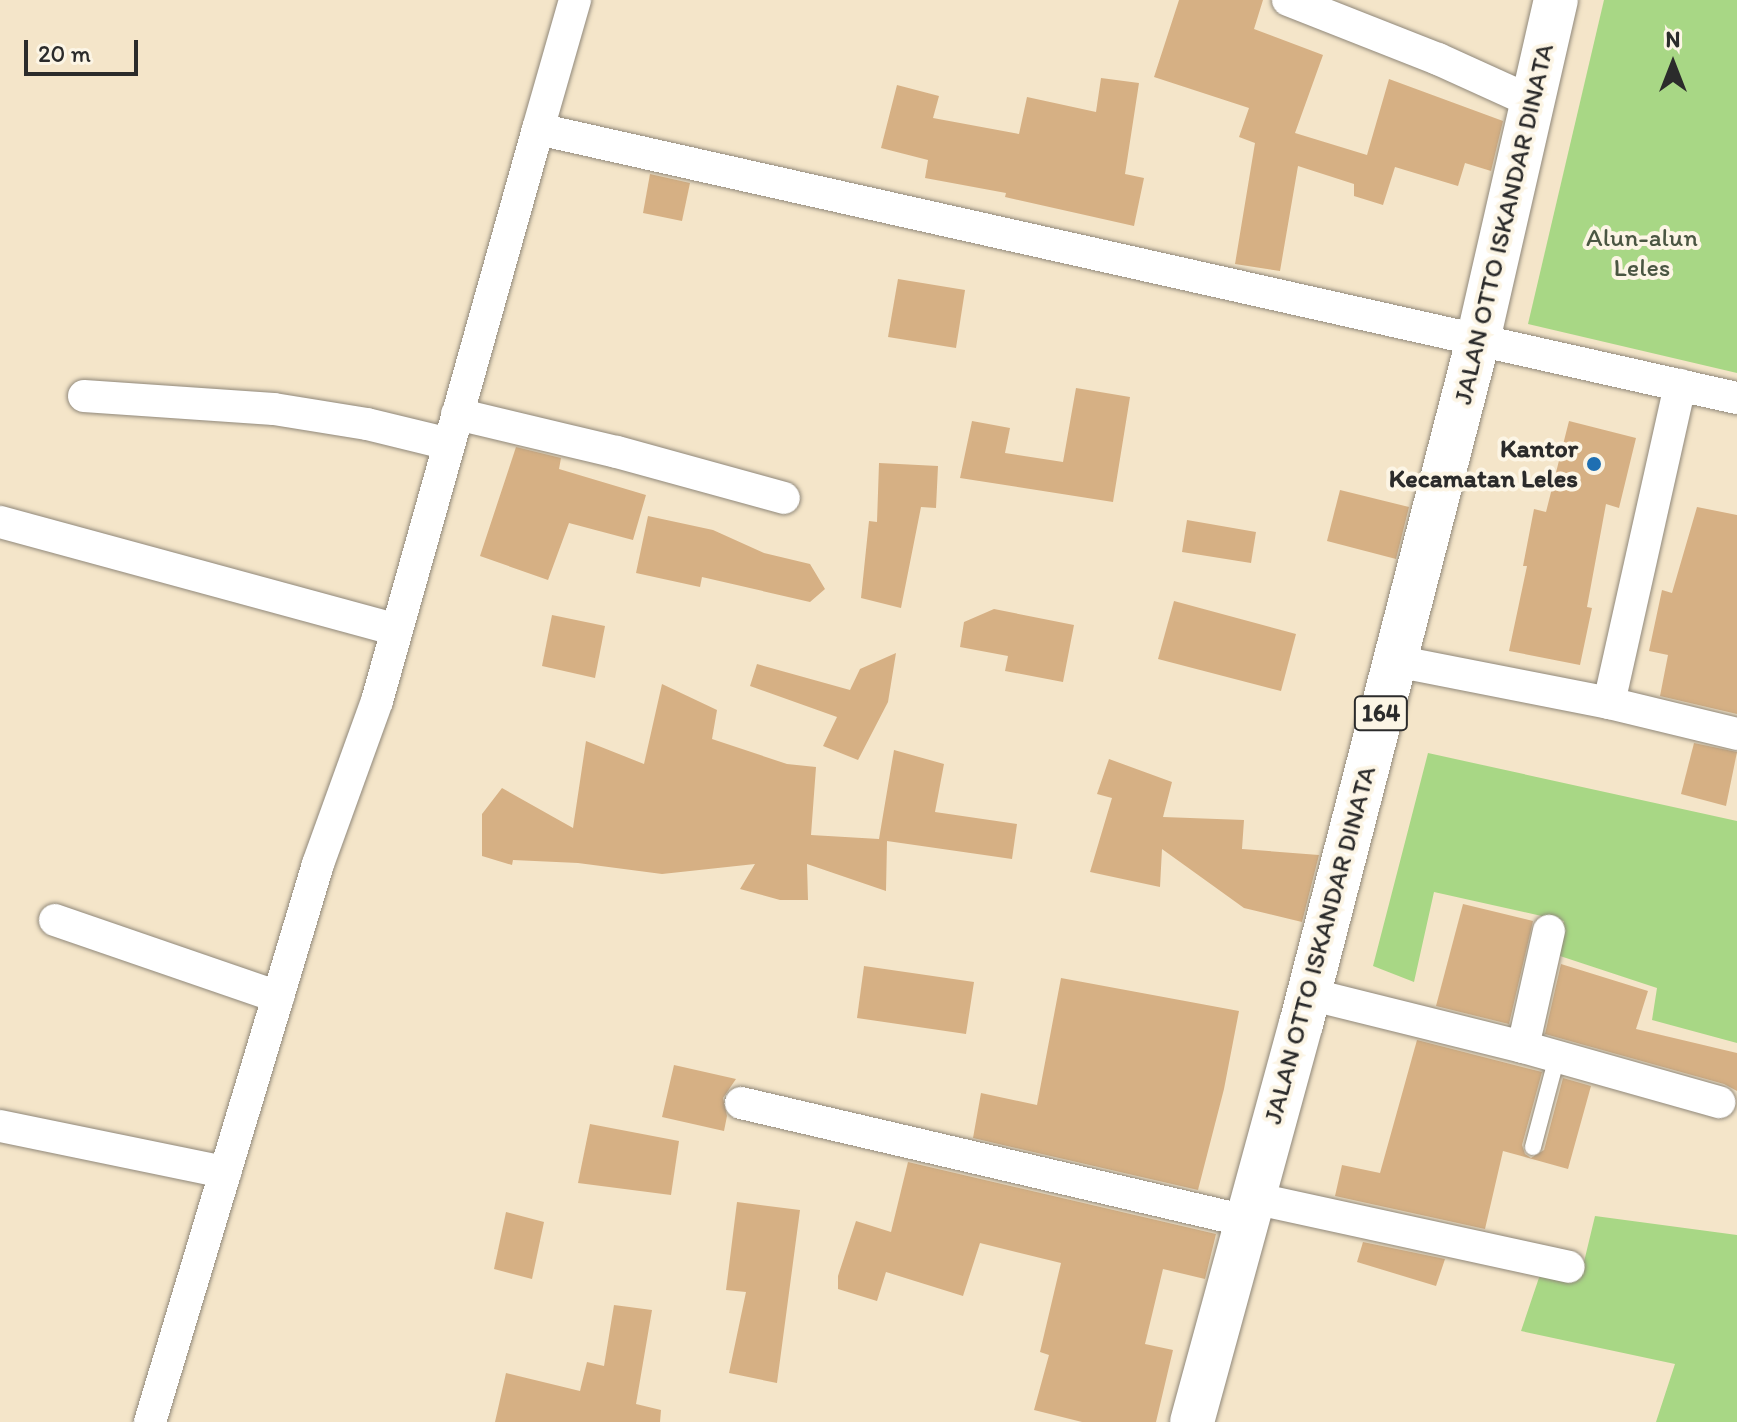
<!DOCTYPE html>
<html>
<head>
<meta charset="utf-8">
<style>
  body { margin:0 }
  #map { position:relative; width:1737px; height:1422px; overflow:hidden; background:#f4e5c9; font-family:Itim,sans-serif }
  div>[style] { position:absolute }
  .green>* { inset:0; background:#a8d785 }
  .building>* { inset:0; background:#d6b084 }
  .roads { filter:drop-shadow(0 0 2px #90887a) drop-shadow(0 0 2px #90887a) }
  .lane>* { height:16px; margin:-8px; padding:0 8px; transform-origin:8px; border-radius:8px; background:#fff }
  .street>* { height:32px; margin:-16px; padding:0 16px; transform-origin:16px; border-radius:16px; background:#fff }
  .primary>* { height:44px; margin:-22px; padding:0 22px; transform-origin:22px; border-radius:22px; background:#fff }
  .dots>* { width:22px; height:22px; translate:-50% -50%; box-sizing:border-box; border:4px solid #fcf5e5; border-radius:50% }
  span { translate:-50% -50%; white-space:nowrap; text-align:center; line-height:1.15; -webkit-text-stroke:8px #fcf5e5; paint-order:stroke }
  .shield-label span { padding:2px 6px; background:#fcf5e5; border:2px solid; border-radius:6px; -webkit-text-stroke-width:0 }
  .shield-label { font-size:24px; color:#2b2b2b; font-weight:700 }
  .street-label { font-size:26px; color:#2b2b2b }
  .park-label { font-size:26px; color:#4a5642 }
  .poi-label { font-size:26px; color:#2b2b2b; font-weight:700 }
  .right { translate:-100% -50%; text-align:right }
  .north { position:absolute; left:1633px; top:24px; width:80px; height:80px; -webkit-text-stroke:6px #fcf5e5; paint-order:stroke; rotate:0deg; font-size:22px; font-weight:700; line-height:32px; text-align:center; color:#2b2b2b }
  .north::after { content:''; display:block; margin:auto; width:28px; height:36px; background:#2b2b2b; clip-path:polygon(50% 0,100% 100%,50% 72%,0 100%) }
  .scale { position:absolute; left:24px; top:40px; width:114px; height:36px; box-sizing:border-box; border:4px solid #2b2b2b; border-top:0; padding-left:10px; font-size:24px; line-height:28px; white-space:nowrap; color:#2b2b2b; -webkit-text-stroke:6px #fcf5e5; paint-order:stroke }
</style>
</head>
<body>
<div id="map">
  <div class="green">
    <div style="clip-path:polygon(1604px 0,1737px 0,1737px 373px,1528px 324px)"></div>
    <div style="clip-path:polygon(1428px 753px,1737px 821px,1737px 1043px,1652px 1020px,1657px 988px,1554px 954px,1564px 921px,1434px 892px,1414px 982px,1373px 966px)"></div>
    <div style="clip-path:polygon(1595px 1216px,1737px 1235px,1737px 1422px,1656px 1422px,1675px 1364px,1521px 1331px,1547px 1254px,1583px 1266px)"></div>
  </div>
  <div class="building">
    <div style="clip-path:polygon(1179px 0,1263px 0,1254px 29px,1323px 55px,1295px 133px,1367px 155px,1389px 79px,1503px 121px,1491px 171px,1465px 163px,1458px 186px,1395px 167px,1383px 205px,1354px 196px,1354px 184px,1298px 166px,1280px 271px,1235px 264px,1255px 143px,1239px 137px,1249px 108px,1154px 77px)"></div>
    <div style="clip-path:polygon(1101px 78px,1139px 83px,1125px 174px,1144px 178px,1134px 226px,1005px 197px,1006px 193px,925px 178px,928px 160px,881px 148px,897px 85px,939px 96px,933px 118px,1019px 134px,1027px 97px,1096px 112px)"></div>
    <div style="clip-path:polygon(650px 174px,690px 183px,682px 221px,643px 213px)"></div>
    <div style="clip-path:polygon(898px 279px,965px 290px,956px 348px,888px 337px)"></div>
    <div style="clip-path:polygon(1076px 388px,1130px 397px,1113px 502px,960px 478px,972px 421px,1010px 428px,1005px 453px,1063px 462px)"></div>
    <div style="clip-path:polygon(1569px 421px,1636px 438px,1619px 508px,1606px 504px,1587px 607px,1592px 608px,1580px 665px,1509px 651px,1527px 566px,1523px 566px,1534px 509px,1546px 512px)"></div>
    <div style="clip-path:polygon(516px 447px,561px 458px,559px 469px,646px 495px,633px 540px,569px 523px,548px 580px,480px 556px)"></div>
    <div style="clip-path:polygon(879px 463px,938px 466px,936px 508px,921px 507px,901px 608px,861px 598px,869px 521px,877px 522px)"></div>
    <div style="clip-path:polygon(1340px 490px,1409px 507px,1396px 559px,1327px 541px)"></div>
    <div style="clip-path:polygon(1697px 507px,1737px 515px,1737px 714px,1660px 696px,1668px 655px,1649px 651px,1662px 590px,1672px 593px)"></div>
    <div style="clip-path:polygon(648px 516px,713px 530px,764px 553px,810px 564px,825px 589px,810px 602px,702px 577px,700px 587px,636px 573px)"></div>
    <div style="clip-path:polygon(1187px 520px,1256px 532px,1251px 563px,1182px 552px)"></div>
    <div style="clip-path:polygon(1174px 601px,1296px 634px,1281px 691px,1158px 659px)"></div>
    <div style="clip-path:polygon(994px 609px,1074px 625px,1063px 682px,1005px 671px,1008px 656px,960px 647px,964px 622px)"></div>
    <div style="clip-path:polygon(552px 615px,605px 626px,595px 678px,542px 666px)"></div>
    <div style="clip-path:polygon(896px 653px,888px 702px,858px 760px,823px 746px,837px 717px,750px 686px,757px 664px,850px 690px,860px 669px)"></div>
    <div style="clip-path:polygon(662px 684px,717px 710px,712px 739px,787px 764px,816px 767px,811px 835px,879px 839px,894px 750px,944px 764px,935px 812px,1017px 824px,1012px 859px,887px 841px,886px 891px,807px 864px,808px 900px,780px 900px,740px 889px,755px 864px,662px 874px,578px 863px,513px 860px,512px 865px,482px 856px,482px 814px,502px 788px,573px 828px,586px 741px,644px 764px)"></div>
    <div style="clip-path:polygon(1694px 743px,1737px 752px,1726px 806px,1681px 794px)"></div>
    <div style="clip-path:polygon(1109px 759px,1172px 782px,1163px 817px,1244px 820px,1242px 849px,1319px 855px,1302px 922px,1244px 908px,1162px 849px,1160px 887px,1090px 872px,1112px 798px,1097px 794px)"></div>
    <div style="clip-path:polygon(1463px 904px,1533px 921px,1509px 1024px,1436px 1006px)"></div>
    <div style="clip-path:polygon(1561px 964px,1648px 991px,1636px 1029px,1737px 1053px,1737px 1091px,1724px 1084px,1545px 1034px)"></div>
    <div style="clip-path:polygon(864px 966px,974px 982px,966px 1034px,857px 1018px)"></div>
    <div style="clip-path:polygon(1061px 978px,1239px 1011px,1224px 1089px,1198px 1190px,973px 1138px,981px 1093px,1037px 1105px)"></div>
    <div style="clip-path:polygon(1417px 1040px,1542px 1072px,1522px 1145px,1525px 1154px,1531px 1158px,1544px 1150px,1563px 1078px,1591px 1086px,1568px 1169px,1503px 1151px,1485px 1229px,1335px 1196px,1342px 1165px,1380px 1173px)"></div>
    <div style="clip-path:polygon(674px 1065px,736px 1079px,723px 1098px,727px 1116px,724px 1131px,662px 1117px)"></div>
    <div style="clip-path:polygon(590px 1124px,679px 1141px,671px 1195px,578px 1183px)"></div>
    <div style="clip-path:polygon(908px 1162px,1216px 1234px,1205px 1279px,1163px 1269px,1145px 1344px,1173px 1350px,1156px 1422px,1082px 1422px,1034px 1410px,1049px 1355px,1040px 1352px,1061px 1263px,980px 1243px,963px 1296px,886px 1272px,877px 1301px,838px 1289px,838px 1276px,856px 1221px,891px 1232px)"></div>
    <div style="clip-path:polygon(737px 1202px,800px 1210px,777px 1383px,729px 1373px,746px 1292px,726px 1290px)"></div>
    <div style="clip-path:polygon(506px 1212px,544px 1222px,532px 1279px,494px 1269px)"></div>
    <div style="clip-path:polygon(1363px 1242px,1445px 1259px,1436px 1286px,1357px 1262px)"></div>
    <div style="clip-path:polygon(614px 1305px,652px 1310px,636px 1404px,661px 1410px,660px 1422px,495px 1422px,506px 1373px,580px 1391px,587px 1362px,604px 1366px)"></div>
  </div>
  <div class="roads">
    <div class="lane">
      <div style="left:1533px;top:1147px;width:93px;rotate:-75.1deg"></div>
    </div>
    <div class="street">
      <div style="left:575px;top:0;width:134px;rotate:106deg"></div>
      <div style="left:538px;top:129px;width:1229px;rotate:12.65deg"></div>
      <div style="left:1288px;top:0;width:161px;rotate:21.5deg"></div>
      <div style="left:1438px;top:59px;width:104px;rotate:24.4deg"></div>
      <div style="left:84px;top:396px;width:190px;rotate:3.9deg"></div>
      <div style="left:274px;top:409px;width:94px;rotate:9.2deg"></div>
      <div style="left:367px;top:424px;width:84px;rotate:13.7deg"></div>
      <div style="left:457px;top:414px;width:164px;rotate:13.4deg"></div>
      <div style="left:617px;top:452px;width:173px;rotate:15.4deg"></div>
      <div style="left:0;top:522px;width:411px;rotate:15.2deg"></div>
      <div style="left:1395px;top:661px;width:218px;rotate:11.1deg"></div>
      <div style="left:1609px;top:703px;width:132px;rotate:13.6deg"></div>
      <div style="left:1609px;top:703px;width:326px;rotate:-77.4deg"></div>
      <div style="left:55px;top:920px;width:236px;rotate:19deg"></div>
      <div style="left:1309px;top:994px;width:220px;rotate:13.9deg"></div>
      <div style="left:1523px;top:1047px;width:204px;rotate:15.7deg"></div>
      <div style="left:1523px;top:1047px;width:119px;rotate:-77.4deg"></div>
      <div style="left:741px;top:1103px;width:519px;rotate:13.15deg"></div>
      <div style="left:0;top:1126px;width:230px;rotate:11.6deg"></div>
      <div style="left:1253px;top:1198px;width:323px;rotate:12.3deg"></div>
      <div style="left:150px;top:1422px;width:583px;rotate:-73.24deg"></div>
      <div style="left:318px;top:864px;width:173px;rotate:-70.1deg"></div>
      <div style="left:377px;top:701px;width:594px;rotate:-74.28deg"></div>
    </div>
    <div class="primary">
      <div style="left:1192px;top:1422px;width:413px;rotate:-74.7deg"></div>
      <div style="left:1301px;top:1024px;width:707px;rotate:-75.49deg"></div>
      <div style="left:1478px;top:340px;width:349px;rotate:-77.1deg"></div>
    </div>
  </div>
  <div class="dots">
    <div style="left:1594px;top:464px;background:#1f6fb2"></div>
  </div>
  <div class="shield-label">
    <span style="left:1381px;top:713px">164</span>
  </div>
  <div class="street-label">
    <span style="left:1504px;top:224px;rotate:-77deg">JALAN OTTO ISKANDAR DINATA</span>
    <span style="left:1320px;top:945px;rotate:-75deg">JALAN OTTO ISKANDAR DINATA</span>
  </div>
  <div class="park-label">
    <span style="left:1642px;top:253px">Alun-alun<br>Leles</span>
  </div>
  <div class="poi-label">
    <span class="right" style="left:1578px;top:464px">Kantor<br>Kecamatan Leles</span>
  </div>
  <div class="north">N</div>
  <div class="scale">20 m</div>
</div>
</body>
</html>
